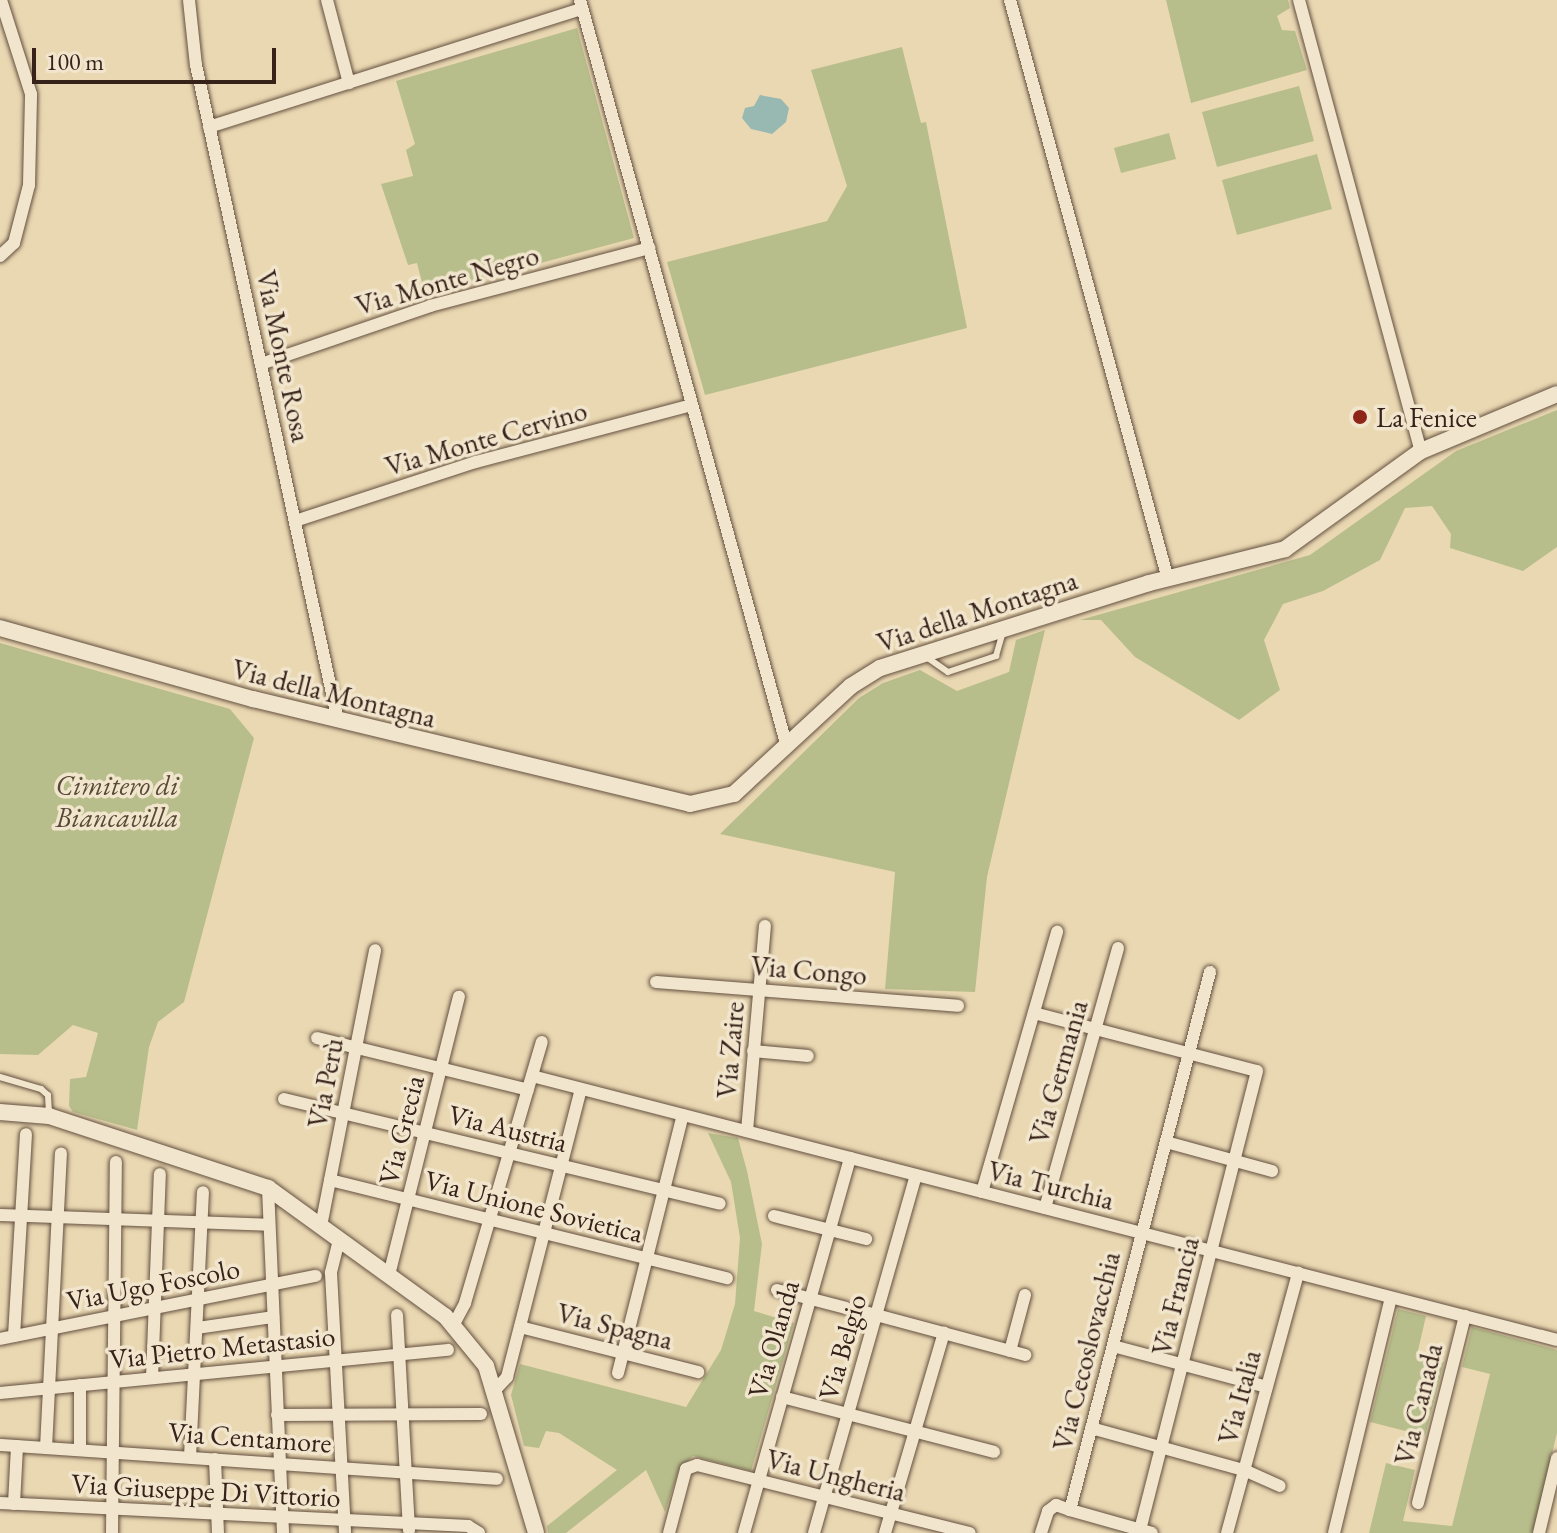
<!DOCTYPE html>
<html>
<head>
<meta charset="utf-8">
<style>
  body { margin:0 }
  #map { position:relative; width:1557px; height:1533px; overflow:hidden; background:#ead8b2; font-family:"EB Garamond",serif }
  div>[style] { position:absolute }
  .green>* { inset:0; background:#b8be8b }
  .water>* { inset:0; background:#98b9b1 }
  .roads { filter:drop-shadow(0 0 2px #645040) drop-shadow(0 0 2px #645040) }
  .service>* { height:6px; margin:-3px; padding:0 3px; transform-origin:3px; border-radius:3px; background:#f1e6cd }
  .minor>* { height:12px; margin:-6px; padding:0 6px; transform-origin:6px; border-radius:6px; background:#f1e6cd }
  .tertiary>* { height:16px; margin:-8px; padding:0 8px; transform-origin:8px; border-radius:8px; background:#f1e6cd }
  .dots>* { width:22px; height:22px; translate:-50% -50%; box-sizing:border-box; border:4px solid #f1e6cd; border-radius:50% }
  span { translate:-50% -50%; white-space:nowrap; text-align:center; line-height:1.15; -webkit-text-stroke:7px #f1e6cd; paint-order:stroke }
  .street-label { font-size:28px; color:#37221a }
  .poi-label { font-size:28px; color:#37221a }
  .left { translate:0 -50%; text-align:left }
  .park-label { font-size:28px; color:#574936; font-style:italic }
  .scale { position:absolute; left:32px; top:48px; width:244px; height:36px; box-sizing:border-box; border:4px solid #37221a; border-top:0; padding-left:10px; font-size:24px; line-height:28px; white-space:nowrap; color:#37221a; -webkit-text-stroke:6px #f1e6cd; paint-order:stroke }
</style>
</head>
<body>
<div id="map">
  <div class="green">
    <div style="clip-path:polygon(1166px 0,1288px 0,1290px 8px,1277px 16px,1282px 30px,1295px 31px,1307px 70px,1191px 103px)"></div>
    <div style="clip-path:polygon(577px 28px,634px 238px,425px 294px,417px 263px,408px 265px,381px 184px,413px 176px,406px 150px,415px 144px,396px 81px)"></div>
    <div style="clip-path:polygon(902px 47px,921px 123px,926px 122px,967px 328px,705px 395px,667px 262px,827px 221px,847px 186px,811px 70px)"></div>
    <div style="clip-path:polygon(1299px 86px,1314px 141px,1217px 167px,1202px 112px)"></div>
    <div style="clip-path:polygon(1169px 133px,1176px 159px,1121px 173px,1114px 148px)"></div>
    <div style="clip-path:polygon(1317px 154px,1332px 209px,1237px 235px,1222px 180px)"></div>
    <div style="clip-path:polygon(1557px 410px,1557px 547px,1523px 571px,1450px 548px,1451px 534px,1432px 506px,1405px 508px,1380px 560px,1323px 591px,1283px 604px,1264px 640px,1280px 690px,1239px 720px,1135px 657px,1101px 620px,1080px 620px,1310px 555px,1456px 451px)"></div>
    <div style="clip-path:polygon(1045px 630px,987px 877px,975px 992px,885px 989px,895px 872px,720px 834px,859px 698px,883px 683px,920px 670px,957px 691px,1009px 672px,1016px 640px)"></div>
    <div style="clip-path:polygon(0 643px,230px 709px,254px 738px,184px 1002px,158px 1022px,149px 1047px,137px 1130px,73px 1112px,69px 1106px,70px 1079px,86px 1077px,98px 1033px,73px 1025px,38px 1055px,0 1054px)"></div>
    <div style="clip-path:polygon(708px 1133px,738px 1138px,747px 1171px,762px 1244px,754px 1311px,794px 1323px,751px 1471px,693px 1456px,679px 1469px,665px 1512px,646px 1470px,566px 1533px,548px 1533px,547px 1526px,617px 1470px,559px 1433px,546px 1431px,539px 1448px,524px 1446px,511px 1395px,520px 1364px,686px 1407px,721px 1350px,735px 1304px,740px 1238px,731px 1182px)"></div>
    <div style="clip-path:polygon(1398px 1309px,1426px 1316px,1417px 1355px,1444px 1362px,1425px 1436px,1370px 1422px)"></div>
    <div style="clip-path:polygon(1472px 1327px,1557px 1350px,1557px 1433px,1533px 1533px,1369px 1533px,1386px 1463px,1415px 1470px,1403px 1521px,1452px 1526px,1490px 1374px,1462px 1367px)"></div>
  </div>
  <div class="water">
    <div style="clip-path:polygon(760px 95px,781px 99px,789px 108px,786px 122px,772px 134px,751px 129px,742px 118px,745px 108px,754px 106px)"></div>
  </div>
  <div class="roads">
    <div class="service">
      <div style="left:925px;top:656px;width:28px;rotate:35deg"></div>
      <div style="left:948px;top:672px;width:51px;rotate:-18.4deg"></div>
      <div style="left:996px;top:656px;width:26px;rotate:-74deg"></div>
      <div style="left:0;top:1077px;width:43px;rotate:16.3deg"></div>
      <div style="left:41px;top:1089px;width:9px;rotate:41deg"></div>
      <div style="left:48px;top:1095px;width:18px;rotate:87deg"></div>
    </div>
    <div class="minor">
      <div style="left:189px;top:0;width:65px;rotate:83.9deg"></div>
      <div style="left:196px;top:65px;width:671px;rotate:77.79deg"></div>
      <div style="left:327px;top:0;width:86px;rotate:75.2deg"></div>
      <div style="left:580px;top:0;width:775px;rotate:74.51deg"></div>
      <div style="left:1010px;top:0;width:600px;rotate:74.74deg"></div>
      <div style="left:1299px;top:0;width:467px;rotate:74.9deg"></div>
      <div style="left:209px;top:127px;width:391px;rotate:-17.6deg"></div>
      <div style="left:0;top:256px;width:19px;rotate:-43deg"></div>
      <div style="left:14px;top:243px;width:60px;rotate:-75.5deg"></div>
      <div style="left:29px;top:185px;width:91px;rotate:-88.7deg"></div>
      <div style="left:31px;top:94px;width:99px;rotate:-107.7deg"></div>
      <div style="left:261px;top:364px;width:179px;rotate:-18.9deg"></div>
      <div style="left:430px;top:306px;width:227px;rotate:-14.8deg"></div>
      <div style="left:295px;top:521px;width:190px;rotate:-18.1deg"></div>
      <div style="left:476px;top:462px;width:223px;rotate:-14.8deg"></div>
      <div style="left:656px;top:982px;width:303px;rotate:4.5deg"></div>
      <div style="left:1034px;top:1013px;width:230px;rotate:14.6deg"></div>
      <div style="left:1257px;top:1071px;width:477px;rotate:104.3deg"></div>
      <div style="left:317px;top:1038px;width:217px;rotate:13.8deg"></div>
      <div style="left:753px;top:1051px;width:55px;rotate:5.2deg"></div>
      <div style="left:532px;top:1076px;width:1058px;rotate:14.44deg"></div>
      <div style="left:284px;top:1099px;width:448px;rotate:13.5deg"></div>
      <div style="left:747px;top:1131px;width:206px;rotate:-85deg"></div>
      <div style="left:1166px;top:1142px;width:110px;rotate:15.3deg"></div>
      <div style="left:330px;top:1180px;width:409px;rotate:13.9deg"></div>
      <div style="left:268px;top:1188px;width:345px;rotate:87.5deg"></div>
      <div style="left:982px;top:1192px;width:271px;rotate:-73.9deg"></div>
      <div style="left:1045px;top:1208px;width:270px;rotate:-74.3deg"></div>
      <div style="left:0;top:1215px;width:269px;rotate:2.1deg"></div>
      <div style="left:774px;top:1216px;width:95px;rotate:14deg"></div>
      <div style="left:321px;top:1226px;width:281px;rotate:-78.9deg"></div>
      <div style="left:339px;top:1240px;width:34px;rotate:104deg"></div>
      <div style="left:331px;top:1273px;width:260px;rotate:86.9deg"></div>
      <div style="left:389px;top:1275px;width:287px;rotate:-75.9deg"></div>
      <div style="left:777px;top:1290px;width:71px;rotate:14.6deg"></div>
      <div style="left:865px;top:1312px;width:166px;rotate:15deg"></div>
      <div style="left:397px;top:1315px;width:216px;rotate:86.8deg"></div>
      <div style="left:454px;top:1324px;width:24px;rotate:-62deg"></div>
      <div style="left:465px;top:1303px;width:272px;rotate:-73.6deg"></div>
      <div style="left:520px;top:1327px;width:184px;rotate:14.2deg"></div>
      <div style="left:197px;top:1328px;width:77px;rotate:-8.2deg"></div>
      <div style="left:14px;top:1336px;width:202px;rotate:-86.6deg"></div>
      <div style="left:0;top:1339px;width:322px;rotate:-11.3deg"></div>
      <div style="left:1113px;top:1346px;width:159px;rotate:14.9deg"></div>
      <div style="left:1010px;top:1351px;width:58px;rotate:-75deg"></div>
      <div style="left:618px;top:1373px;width:266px;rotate:-75.9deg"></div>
      <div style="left:152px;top:1378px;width:204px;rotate:-87.8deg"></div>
      <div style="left:495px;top:1390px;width:18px;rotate:-47deg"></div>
      <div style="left:507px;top:1377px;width:297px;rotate:-75.6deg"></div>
      <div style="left:0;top:1393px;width:450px;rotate:-5.5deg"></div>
      <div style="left:782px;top:1397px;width:219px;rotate:14.5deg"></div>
      <div style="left:277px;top:1415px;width:204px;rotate:-0.3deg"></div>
      <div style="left:1091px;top:1428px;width:159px;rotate:15.4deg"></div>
      <div style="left:1244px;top:1470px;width:39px;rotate:24deg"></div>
      <div style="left:0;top:1445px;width:498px;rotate:3.9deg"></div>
      <div style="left:46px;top:1448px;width:295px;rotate:-87.1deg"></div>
      <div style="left:80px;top:1449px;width:64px;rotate:-90deg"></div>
      <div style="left:190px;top:1457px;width:265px;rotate:-87.2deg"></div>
      <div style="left:215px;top:1459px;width:74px;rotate:87.7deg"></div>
      <div style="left:0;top:1503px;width:469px;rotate:2.8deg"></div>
      <div style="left:468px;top:1526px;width:13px;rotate:32deg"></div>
      <div style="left:1418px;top:1503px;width:193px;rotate:-75.9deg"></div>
      <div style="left:14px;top:1504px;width:58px;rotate:-87deg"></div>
      <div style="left:1070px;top:1510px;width:85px;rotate:15.7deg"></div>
      <div style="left:112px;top:1533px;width:371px;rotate:-89.4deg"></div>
      <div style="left:669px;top:1533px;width:66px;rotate:-75.1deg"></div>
      <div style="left:686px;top:1469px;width:12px;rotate:-20deg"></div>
      <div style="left:697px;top:1465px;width:281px;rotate:14deg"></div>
      <div style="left:744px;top:1533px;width:390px;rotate:-74.2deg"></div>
      <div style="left:814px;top:1533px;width:372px;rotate:-74.1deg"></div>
      <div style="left:885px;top:1533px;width:209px;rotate:-73.6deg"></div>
      <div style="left:1041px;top:1533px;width:23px;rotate:-72deg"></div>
      <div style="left:1048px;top:1511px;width:10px;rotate:-37deg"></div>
      <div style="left:1056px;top:1505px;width:15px;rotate:20deg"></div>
      <div style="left:1070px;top:1510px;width:556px;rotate:-75.41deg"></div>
      <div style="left:1227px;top:1533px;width:270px;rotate:-74.7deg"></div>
      <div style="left:1334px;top:1533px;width:242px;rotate:-76.4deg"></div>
      <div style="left:1539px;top:1533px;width:77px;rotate:-76.5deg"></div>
    </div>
    <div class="tertiary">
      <div style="left:0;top:628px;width:263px;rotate:15.7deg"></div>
      <div style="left:253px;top:699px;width:449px;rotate:13.5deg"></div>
      <div style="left:690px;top:804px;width:45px;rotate:-12.8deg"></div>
      <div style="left:734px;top:794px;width:159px;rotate:-42.7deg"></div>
      <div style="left:851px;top:686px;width:34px;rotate:-32deg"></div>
      <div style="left:880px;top:668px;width:282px;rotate:-17.5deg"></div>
      <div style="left:1149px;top:583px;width:140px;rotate:-14deg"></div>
      <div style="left:1285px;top:549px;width:168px;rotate:-35.8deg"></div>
      <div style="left:1421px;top:451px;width:147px;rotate:-22.7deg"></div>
      <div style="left:0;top:1112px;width:49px;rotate:4.7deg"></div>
      <div style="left:49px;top:1116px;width:231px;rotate:18.2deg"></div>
      <div style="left:268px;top:1188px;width:218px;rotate:35.9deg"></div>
      <div style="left:445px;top:1316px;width:65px;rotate:50.6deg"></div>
      <div style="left:486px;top:1366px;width:174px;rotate:73.3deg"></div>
    </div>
  </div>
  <div class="dots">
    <div style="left:1360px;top:417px;background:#8f2418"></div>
  </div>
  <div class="street-label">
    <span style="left:447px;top:280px;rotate:-16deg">Via Monte Negro</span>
    <span style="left:284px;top:356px;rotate:78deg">Via Monte Rosa</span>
    <span style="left:486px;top:438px;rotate:-16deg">Via Monte Cervino</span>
    <span style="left:977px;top:611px;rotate:-18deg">Via della Montagna</span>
    <span style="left:334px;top:693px;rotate:14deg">Via della Montagna</span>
    <span style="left:809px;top:970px;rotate:5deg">Via Congo</span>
    <span style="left:730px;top:1050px;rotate:-85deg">Via Zaire</span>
    <span style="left:1058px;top:1072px;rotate:-74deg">Via Germania</span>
    <span style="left:325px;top:1083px;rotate:-79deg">Via Perù</span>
    <span style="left:508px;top:1128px;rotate:14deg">Via Austria</span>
    <span style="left:401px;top:1130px;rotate:-76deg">Via Grecia</span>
    <span style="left:1051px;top:1185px;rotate:14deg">Via Turchia</span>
    <span style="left:534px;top:1206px;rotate:14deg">Via Unione Sovietica</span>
    <span style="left:153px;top:1284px;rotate:-11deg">Via Ugo Foscolo</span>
    <span style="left:1175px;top:1296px;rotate:-76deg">Via Francia</span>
    <span style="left:615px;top:1326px;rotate:14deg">Via Spagna</span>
    <span style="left:773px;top:1339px;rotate:-74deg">Via Olanda</span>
    <span style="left:222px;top:1347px;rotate:-6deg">Via Pietro Metastasio</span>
    <span style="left:842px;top:1347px;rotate:-74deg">Via Belgio</span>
    <span style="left:1086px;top:1351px;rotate:-76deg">Via Cecoslovacchia</span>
    <span style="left:1239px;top:1397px;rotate:-75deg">Via Italia</span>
    <span style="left:1418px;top:1404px;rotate:-76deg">Via Canada</span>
    <span style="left:250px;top:1437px;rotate:4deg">Via Centamore</span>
    <span style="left:836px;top:1475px;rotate:14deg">Via Ungheria</span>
    <span style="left:206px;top:1490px;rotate:3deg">Via Giuseppe Di Vittorio</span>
  </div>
  <div class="poi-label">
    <span class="left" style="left:1376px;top:417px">La Fenice</span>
  </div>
  <div class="park-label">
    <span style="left:117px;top:801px">Cimitero di<br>Biancavilla</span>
  </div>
  <div class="scale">100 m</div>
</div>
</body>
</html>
